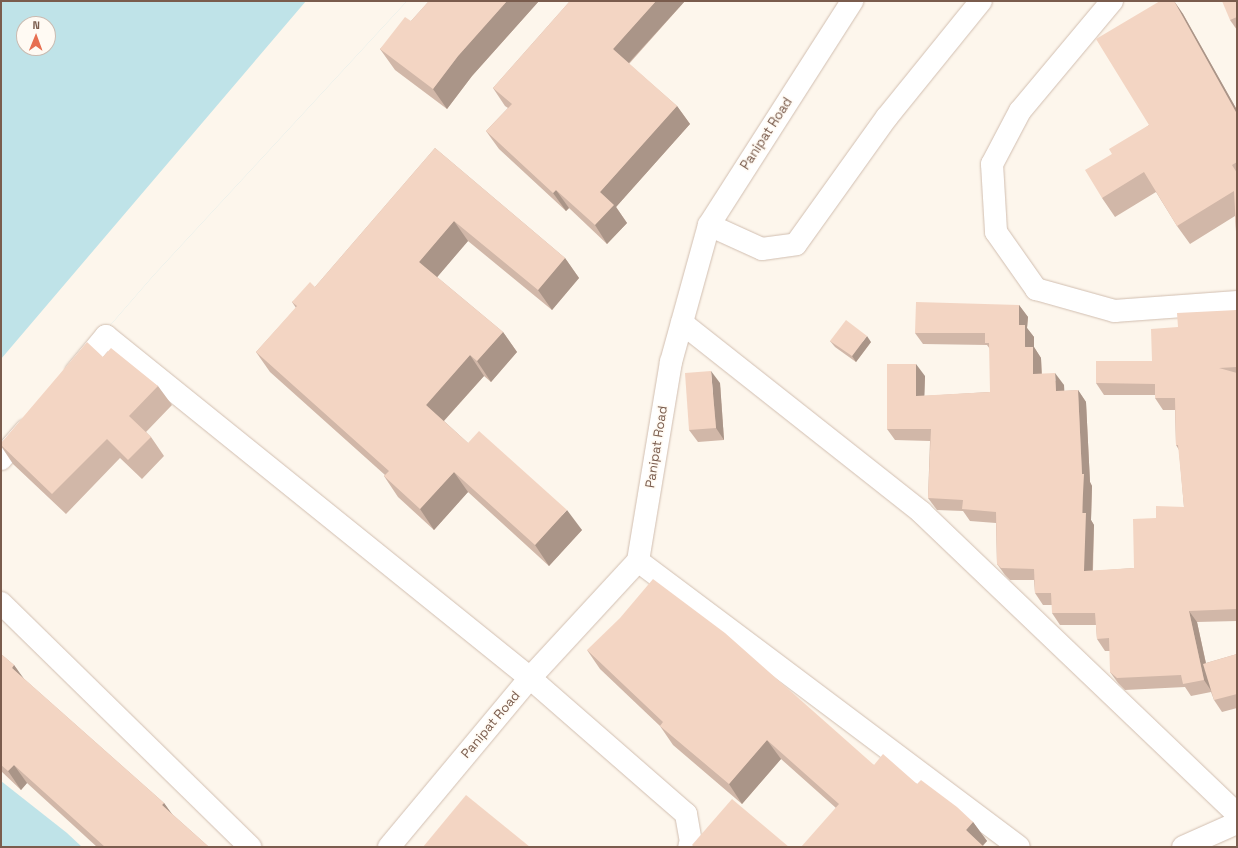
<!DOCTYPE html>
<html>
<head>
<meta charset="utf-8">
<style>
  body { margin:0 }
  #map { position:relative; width:1238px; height:848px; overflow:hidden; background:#fdf6ec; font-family:"Space Grotesk",sans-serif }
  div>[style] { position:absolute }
  .water>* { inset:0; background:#bfe3e8 }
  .pier>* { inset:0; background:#fdf6ec }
  .roads { filter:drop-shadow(0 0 1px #d1beb0) drop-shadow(0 0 1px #d1beb0) }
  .street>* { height:22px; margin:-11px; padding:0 11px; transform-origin:11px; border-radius:11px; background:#fff }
  .secondary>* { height:22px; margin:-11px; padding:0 11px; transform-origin:11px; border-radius:11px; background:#fff }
  .wall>* { inset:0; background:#d1b7a8 }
  .shaded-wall>* { inset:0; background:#aa9588 }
  .building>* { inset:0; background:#f3d5c3 }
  span { translate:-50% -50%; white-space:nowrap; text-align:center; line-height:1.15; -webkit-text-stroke:3px #fffaf3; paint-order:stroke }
  .street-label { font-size:13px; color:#7a5c4d }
  .frame { position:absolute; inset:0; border:2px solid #7a5c4d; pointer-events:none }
  .north { position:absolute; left:16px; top:16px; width:40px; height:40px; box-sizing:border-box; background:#fffaf3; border:1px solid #cabbb1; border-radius:50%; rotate:1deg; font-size:11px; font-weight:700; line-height:16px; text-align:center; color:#7a5c4d }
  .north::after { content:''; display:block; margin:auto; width:14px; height:18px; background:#e76f51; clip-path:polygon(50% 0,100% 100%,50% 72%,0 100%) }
</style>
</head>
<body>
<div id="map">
  <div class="water">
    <div style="clip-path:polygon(evenodd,1px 1px,407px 1px,153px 276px,1px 451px,1px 1px,24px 24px,48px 24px,48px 48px,24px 48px,24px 24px)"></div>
    <div style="clip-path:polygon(1px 781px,67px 833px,82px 847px,1px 847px)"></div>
  </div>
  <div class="pier">
    <div style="clip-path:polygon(306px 1px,407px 1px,153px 276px,1px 451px,1px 359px)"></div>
  </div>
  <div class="roads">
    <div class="street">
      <div style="left:1112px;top:1px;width:143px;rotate:129.9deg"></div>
      <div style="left:1020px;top:111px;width:60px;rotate:117.8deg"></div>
      <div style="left:992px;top:164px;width:68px;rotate:86.6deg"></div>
      <div style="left:996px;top:232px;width:70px;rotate:54.9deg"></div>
      <div style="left:1036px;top:289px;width:82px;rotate:15.6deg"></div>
      <div style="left:1115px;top:311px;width:122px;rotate:-4.2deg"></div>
      <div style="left:709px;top:225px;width:58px;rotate:24.4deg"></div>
      <div style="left:762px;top:249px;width:34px;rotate:-8deg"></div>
      <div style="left:796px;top:244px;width:156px;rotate:-54.4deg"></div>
      <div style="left:887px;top:117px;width:149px;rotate:-51deg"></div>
      <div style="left:682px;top:323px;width:305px;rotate:38.3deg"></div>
      <div style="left:921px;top:512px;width:437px;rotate:43.7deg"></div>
      <div style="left:76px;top:372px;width:47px;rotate:-50.2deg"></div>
      <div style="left:106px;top:336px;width:545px;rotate:38.89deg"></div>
      <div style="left:530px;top:678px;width:207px;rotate:41.1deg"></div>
      <div style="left:686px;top:814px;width:28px;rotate:80deg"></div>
      <div style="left:691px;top:842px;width:5px;rotate:112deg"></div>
      <div style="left:1px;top:459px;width:38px;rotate:-49deg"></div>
      <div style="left:638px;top:561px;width:476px;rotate:36.9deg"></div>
      <div style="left:1px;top:603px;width:349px;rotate:44.4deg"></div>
      <div style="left:1183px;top:847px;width:59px;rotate:-24deg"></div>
    </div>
    <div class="secondary">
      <div style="left:389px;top:847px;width:220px;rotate:-50.2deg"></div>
      <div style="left:530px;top:678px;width:159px;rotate:-47.3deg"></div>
      <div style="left:638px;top:561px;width:202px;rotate:-80.6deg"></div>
      <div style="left:671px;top:362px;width:142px;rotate:-74.5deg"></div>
      <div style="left:709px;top:225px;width:266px;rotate:-57.4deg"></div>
    </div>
  </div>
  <div class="wall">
    <div style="clip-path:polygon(429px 1px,539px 1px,472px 76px,447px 109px,395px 70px,380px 49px,411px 21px)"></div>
    <div style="clip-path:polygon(570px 1px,685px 1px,629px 64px,677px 106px,690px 124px,616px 207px,627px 223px,607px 244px,569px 208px,566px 211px,499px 149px,486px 131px,508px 108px,505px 106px,493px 88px)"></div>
    <div style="clip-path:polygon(1160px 1px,1174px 1px,1183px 14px,1237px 110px,1237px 247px,1235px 216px,1190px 244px,1177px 226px,1156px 192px,1115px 217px,1102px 198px,1112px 154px,1149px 125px)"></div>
    <div style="clip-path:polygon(1237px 1px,1237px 30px,1230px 20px)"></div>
    <div style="clip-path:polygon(435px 148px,565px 258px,579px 278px,552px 310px,468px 241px,437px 277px,503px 332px,517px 352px,491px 382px,484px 376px,444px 421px,468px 443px,582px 530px,549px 566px,468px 492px,434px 530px,398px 497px,384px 476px,385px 475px,270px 372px,256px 352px,296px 308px,292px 302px,315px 287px)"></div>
    <div style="clip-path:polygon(1019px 305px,1028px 317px,1027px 328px,1034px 337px,1034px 347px,1041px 358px,1042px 374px,1064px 385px,1064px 391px,1078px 390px,1086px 402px,1090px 482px,1092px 486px,1091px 520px,1094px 525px,1093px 571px,1134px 568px,1156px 518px,1184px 507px,1179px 450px,1176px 445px,1175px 410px,1163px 410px,1155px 398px,1155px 395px,1104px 395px,1096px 383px,1152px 361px,1178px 327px,1237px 310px,1237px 621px,1197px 622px,1206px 663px,1237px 654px,1237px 708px,1222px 712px,1214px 700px,1211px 692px,1191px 696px,1185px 687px,1125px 690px,1118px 683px,1110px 672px,1110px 651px,1105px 651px,1097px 639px,1096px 625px,1060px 625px,1052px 613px,1052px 605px,1043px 605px,1035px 593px,1034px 580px,1010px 580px,1005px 575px,997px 564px,996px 523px,970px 521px,963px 511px,937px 510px,928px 498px,930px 441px,895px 440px,887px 429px,925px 376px,924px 396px,990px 392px,990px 349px,987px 345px,923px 344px,915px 333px)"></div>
    <div style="clip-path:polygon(830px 341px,871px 342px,856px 362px,835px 347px)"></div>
    <div style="clip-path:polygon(103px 357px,158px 386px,172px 405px,146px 432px,151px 437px,164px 456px,142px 479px,120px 458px,66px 514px,13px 464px,1px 446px,1px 443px)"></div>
    <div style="clip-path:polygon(720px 383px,724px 440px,698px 442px,689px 430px)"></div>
    <div style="clip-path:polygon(587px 650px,874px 765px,917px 784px,973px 822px,987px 841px,983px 846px,836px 808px,781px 759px,742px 804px,673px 745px,660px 726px,600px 669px)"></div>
    <div style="clip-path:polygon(1px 654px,14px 665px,22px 677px,164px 803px,171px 813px,209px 847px,97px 847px,27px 783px,21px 790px,1px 771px)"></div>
  </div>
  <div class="shaded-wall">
    <div style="clip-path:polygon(507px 1px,539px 1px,472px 76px,447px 109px,433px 89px,458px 56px)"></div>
    <div style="clip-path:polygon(656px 1px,685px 1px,625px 67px,613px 49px)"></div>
    <div style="clip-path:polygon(1174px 1px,1183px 14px,1237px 110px,1237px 114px)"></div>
    <div style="clip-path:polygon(677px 106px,690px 124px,616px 207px,627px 223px,607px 244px,595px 225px,600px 192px)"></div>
    <div style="clip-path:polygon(556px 190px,569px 208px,566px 211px,553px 193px)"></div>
    <div style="clip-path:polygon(454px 221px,468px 241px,433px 282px,419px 262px)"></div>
    <div style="clip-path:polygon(565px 258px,579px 278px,552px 310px,538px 290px)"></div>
    <div style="clip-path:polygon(1019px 305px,1028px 317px,1027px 328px,1034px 337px,1034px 347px,1041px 358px,1042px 386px,1033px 374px,1019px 325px)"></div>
    <div style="clip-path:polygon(503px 332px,517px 352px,491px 382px,477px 361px)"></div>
    <div style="clip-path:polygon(867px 336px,871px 342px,856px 362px,852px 356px)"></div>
    <div style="clip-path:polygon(470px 355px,484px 376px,440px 425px,426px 405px)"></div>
    <div style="clip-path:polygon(916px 364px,925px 376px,924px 408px,916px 396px)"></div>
    <div style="clip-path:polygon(711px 371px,720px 383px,724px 440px,716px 428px)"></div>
    <div style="clip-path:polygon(1055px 373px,1064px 385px,1065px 403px,1056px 391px)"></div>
    <div style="clip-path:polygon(1078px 390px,1086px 402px,1090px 482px,1092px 486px,1091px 520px,1094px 525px,1092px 583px,1084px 571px,1082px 474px)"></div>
    <div style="clip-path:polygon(454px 472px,468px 492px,434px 530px,420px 509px)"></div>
    <div style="clip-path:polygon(567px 510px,582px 530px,549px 566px,535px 545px)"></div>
    <div style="clip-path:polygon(1189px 611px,1197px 622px,1212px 692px,1204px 680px)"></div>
    <div style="clip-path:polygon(14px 665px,27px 683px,12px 668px)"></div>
    <div style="clip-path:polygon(767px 740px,781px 759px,742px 804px,729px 784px)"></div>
    <div style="clip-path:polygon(14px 765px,27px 783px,21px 790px,8px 771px)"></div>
    <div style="clip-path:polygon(164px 803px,177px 821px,162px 805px)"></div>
    <div style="clip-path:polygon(973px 822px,987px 841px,981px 847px,966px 830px)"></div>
  </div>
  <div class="building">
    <div style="clip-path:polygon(429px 1px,507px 1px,458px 56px,433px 89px,380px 49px,405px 17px,411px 21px)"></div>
    <div style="clip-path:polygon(570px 1px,656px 1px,613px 49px,677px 106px,600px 192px,614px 205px,595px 225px,556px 190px,553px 193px,486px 131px,512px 104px,493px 88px)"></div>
    <div style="clip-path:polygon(1160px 1px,1174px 1px,1237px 114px,1237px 162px,1232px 165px,1237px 173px,1237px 247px,1234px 191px,1177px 226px,1144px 172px,1102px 198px,1085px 170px,1112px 154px,1109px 149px,1149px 125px,1096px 39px)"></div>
    <div style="clip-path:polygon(1222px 1px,1237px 1px,1237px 17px,1230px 20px)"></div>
    <div style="clip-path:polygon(435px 148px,565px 258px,538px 290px,454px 221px,419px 262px,503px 332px,477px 361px,470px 355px,426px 405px,468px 443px,479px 431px,567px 510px,535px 545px,454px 472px,420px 509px,384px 476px,389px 471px,256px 352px,297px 306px,292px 302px,310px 282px,315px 287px)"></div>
    <div style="clip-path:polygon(916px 302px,1019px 305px,1019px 325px,1025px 325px,1025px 347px,1033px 347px,1033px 374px,1055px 373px,1056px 391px,1078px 390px,1082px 474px,1084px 474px,1082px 513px,1086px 513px,1084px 571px,1134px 568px,1133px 519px,1156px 518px,1156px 506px,1184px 507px,1178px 445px,1176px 445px,1175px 398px,1155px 398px,1155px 384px,1096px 383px,1096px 361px,1152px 361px,1151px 329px,1178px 327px,1177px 313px,1237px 310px,1237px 367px,1219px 368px,1237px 373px,1237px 609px,1189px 611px,1204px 680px,1183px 684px,1181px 675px,1117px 678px,1110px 672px,1109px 638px,1097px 639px,1095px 613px,1052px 613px,1051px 593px,1035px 593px,1034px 569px,1001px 568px,997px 564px,996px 512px,962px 509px,963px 500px,928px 498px,931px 429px,887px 429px,887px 364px,916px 364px,916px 396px,990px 392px,989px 343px,985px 343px,985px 333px,915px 333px)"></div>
    <div style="clip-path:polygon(846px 320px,867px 336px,852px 356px,830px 341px)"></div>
    <div style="clip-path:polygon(87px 342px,103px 357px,111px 348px,158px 386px,129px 416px,151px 437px,128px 460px,107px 439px,52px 494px,1px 445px,1px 443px)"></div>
    <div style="clip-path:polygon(711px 371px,716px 428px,689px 430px,685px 373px)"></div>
    <div style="clip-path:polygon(653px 579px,725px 633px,874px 765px,883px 754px,917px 784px,921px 780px,957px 807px,973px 822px,966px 830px,984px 847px,801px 847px,839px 804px,767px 740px,729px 784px,660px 726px,663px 722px,587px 650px,620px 618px)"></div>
    <div style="clip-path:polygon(1px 654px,14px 665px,12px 668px,164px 803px,162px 805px,209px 847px,105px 847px,14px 765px,8px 771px,1px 765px)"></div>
    <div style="clip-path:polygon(1237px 654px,1237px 694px,1214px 700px,1203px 664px)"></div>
    <div style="clip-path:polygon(466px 795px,530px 847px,423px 847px)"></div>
    <div style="clip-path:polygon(732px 799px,789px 847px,694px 847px,692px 845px)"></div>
  </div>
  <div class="street-label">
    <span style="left:767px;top:134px;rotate:-57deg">Panipat Road</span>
    <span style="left:657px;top:447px;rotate:-81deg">Panipat Road</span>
    <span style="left:491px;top:725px;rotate:-50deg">Panipat Road</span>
  </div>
  <div class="frame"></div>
  <div class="north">N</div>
</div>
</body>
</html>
